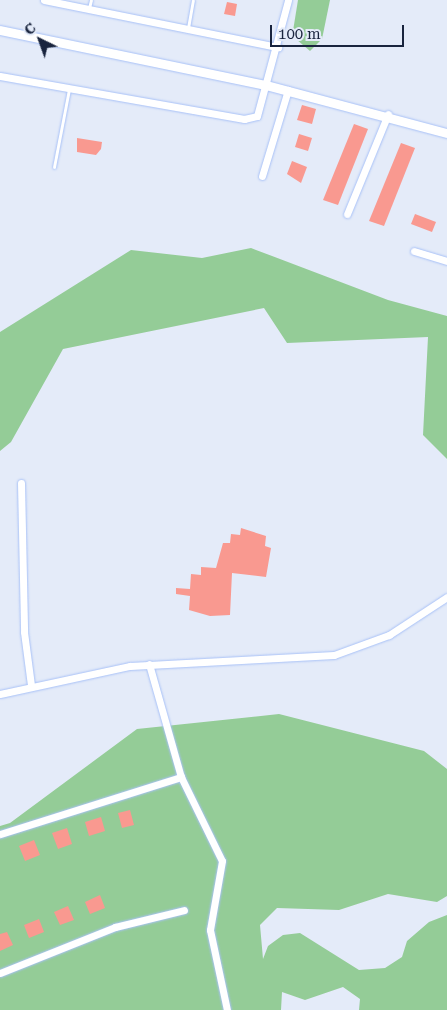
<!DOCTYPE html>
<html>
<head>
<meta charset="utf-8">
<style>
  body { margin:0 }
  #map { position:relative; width:447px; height:1010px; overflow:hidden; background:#e4ebf9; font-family:"Roboto Serif",serif }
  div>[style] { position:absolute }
  .green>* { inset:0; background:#94cc97 }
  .building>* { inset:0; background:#f99990 }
  .roads { filter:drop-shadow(0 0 1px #a8c1f7) drop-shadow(0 0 1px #a8c1f7) }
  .service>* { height:3px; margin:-1.5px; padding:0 1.5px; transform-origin:1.5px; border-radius:1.5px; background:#fff }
  .minor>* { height:7px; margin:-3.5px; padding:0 3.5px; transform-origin:3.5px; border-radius:3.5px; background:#fff }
  .tertiary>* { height:9px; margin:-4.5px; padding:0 4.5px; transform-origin:4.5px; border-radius:4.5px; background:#fff }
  span { translate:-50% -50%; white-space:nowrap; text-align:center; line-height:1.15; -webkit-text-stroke:4px #e4ebf9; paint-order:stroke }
  .north { position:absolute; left:15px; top:15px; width:50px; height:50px; -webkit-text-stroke:4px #e4ebf9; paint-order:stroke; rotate:318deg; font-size:14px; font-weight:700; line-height:20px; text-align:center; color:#19243e }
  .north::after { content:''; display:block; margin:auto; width:18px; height:22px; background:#19243e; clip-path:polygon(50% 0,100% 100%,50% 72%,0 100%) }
  .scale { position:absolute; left:270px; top:25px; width:134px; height:22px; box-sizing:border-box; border:2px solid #19243e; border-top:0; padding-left:6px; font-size:15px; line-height:18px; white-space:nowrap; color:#19243e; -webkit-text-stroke:4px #e4ebf9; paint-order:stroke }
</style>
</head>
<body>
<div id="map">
  <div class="green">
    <div style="clip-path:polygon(298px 0,330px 0,322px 39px,310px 51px,296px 39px,293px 31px)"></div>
    <div style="clip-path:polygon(251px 248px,388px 300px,447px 316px,447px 459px,423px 435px,428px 337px,287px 343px,264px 308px,63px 349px,11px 442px,0 451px,0 332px,131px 250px,202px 258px)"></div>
    <div style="clip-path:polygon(279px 714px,424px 751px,447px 769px,447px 896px,437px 902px,388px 894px,339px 910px,277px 908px,260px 925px,263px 959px,268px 946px,283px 935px,300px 933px,359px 970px,385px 968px,402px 957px,407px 941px,429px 922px,447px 915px,447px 1010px,359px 1010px,360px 999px,343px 987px,305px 1000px,282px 992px,281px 1010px,0 1010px,0 826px,10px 823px,137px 729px)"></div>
  </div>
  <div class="building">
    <div style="clip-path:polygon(227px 2px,237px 4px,235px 16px,224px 14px)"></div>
    <div style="clip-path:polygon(302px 105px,316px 109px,312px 124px,297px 120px)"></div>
    <div style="clip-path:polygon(354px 124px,368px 129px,338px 205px,323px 200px)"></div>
    <div style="clip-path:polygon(299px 134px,312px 138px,308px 151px,295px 147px)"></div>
    <div style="clip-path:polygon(77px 138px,102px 142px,101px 149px,96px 155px,77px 152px)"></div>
    <div style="clip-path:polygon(401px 143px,415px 148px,384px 226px,369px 221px)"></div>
    <div style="clip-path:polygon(292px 161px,307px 167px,301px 183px,287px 174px)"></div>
    <div style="clip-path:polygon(415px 214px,436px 222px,432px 232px,411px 224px)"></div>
    <div style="clip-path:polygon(241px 528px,266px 536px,265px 546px,271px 548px,266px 577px,232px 573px,230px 615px,210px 616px,189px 610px,190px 596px,176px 594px,176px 588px,190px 589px,191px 574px,201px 575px,201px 567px,216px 568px,223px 543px,230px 543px,231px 534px,240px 535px)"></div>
    <div style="clip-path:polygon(130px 810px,134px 825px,122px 828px,118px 813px)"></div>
    <div style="clip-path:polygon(101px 817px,105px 831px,89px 836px,85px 822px)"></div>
    <div style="clip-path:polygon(67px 828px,72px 844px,58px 849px,52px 833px)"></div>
    <div style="clip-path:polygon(34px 840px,40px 855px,25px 861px,19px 846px)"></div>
    <div style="clip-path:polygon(100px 895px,105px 908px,90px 914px,85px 902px)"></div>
    <div style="clip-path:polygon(68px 906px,74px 920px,60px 925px,54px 912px)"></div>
    <div style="clip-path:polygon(39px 919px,44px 932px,29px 938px,24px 925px)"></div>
    <div style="clip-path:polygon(7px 932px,13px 945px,0 951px,0 934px)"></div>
  </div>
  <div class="roads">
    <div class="service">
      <div style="left:89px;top:8px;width:8px;rotate:-76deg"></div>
      <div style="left:188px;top:28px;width:28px;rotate:-80deg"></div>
      <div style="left:54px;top:167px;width:79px;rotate:-79.1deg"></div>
    </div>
    <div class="minor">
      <div style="left:44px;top:0;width:239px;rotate:11.4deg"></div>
      <div style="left:0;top:76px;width:248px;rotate:10deg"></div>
      <div style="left:244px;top:119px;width:13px;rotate:-13deg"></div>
      <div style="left:257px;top:116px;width:120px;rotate:-75deg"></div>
      <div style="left:262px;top:176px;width:90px;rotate:-73.2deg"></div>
      <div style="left:347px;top:214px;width:108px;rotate:-67.7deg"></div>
      <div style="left:414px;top:251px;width:34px;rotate:17deg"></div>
      <div style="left:21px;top:483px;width:149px;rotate:88.8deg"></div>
      <div style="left:24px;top:632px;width:53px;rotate:82.5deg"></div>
      <div style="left:149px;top:664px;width:117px;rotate:74.2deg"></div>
      <div style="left:181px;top:777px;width:93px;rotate:64deg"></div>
      <div style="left:222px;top:861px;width:70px;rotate:99.9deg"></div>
      <div style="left:210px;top:930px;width:82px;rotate:78deg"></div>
      <div style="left:0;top:694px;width:133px;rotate:-12.2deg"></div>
      <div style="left:130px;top:666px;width:204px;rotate:-3.1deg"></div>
      <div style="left:334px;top:655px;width:59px;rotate:-20deg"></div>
      <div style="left:389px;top:635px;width:69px;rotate:-33.2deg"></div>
      <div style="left:0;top:834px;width:190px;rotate:-17.5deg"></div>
      <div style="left:0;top:973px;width:124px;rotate:-21.8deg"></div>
      <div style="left:115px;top:927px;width:71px;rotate:-13.8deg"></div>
    </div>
    <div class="tertiary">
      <div style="left:0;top:30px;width:272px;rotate:11.7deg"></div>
      <div style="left:266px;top:85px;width:187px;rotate:14.9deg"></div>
    </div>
  </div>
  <div class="north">С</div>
  <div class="scale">100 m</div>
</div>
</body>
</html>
